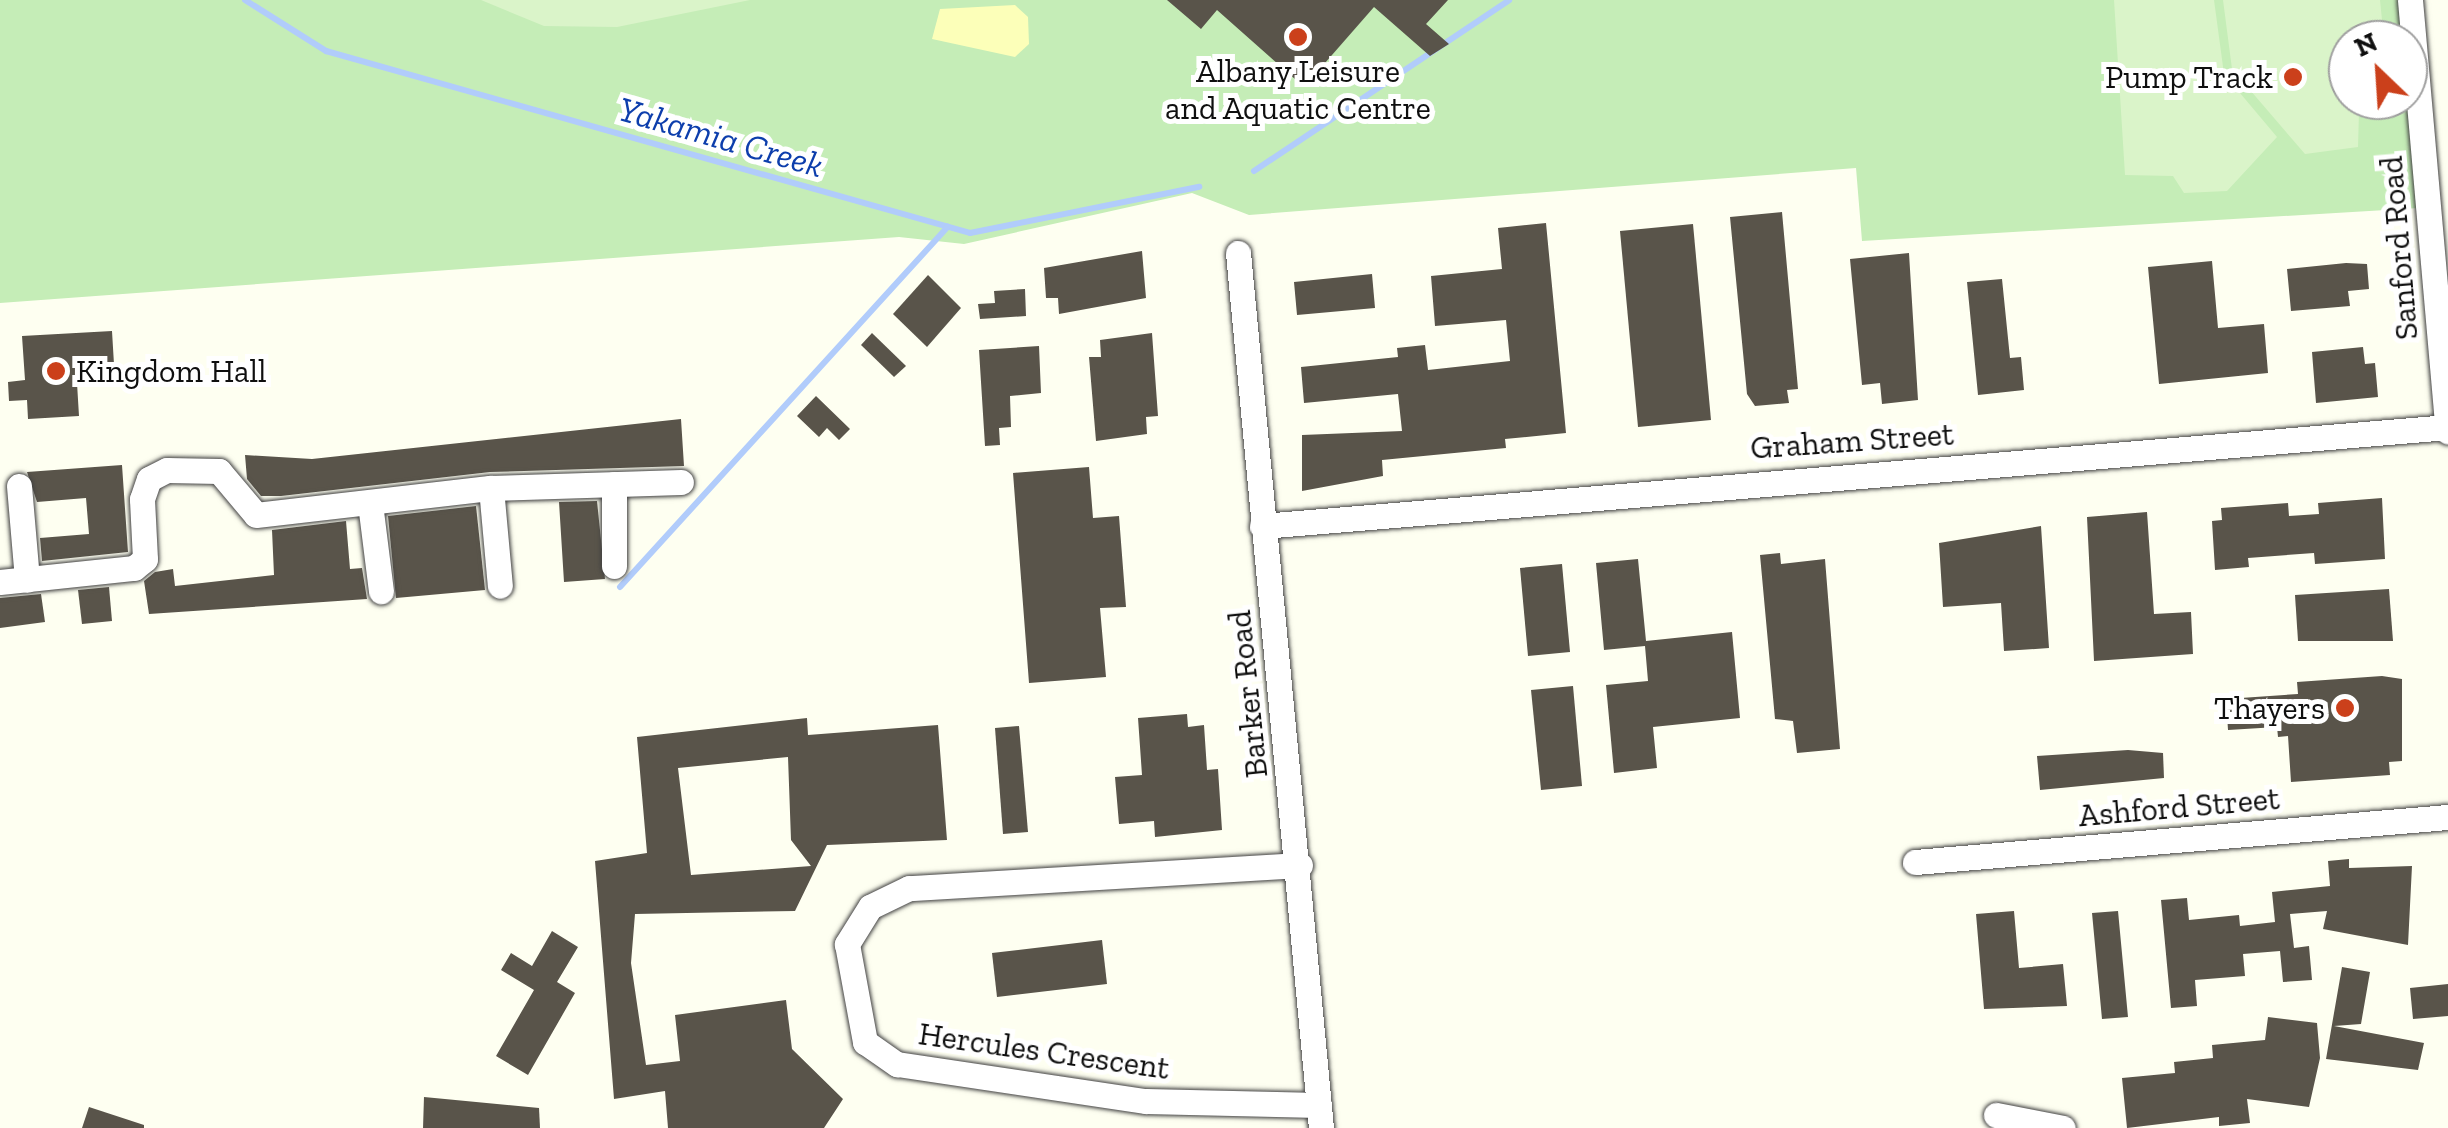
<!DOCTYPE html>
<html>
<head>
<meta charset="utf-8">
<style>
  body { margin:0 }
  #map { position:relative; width:2448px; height:1128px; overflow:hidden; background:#fefff1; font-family:"Zilla Slab",serif }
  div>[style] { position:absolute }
  .green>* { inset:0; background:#c5edb7 }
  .sand>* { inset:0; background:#fcffb9 }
  .pitch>* { inset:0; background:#daf4c9 }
  .stream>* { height:6px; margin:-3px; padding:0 3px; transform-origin:3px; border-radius:3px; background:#b1ccfb }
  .building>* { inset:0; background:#59544a }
  .roads { filter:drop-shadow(0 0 2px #424242) drop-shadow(0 0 2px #424242) }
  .minor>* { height:25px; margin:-12.5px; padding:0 12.5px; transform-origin:12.5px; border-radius:12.5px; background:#fff }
  .dots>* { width:28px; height:28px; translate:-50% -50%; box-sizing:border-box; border:5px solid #fff; border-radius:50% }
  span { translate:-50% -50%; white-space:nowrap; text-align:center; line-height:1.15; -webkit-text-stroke:10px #fff; paint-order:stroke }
  .poi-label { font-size:32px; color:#0f0f0f }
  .right { translate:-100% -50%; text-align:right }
  .left { translate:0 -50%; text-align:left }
  .street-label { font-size:32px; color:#0f0f0f }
  .water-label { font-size:35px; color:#0d3eac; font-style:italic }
  .north { position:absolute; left:2328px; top:20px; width:100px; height:100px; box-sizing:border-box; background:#fff; border:2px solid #9f9f9f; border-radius:50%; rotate:335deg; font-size:28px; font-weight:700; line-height:40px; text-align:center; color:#0f0f0f }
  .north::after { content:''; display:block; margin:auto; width:35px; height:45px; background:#cb401b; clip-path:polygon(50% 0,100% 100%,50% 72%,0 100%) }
</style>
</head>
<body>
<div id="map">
  <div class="green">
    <div style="clip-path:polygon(0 0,2399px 0,2403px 40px,2348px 40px,2348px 100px,2408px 100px,2419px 208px,1862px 241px,1856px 168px,1249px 215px,1192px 193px,964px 244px,899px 237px,0 303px)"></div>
  </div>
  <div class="sand">
    <div style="clip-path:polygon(1015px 5px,1028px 17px,1029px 44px,1015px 57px,932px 39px,940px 9px)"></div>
  </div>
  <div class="pitch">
    <div style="clip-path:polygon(481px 0,750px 0,617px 27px,544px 26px)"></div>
    <div style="clip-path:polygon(2114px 0,2214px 0,2224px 74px,2277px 137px,2227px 191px,2184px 193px,2173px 176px,2125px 175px)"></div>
    <div style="clip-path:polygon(2223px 0,2380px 0,2384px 40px,2348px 40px,2348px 100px,2390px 100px,2391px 107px,2359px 111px,2358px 147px,2305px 154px,2232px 69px)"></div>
  </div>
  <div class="stream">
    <div style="left:245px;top:0;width:96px;rotate:32.2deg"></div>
    <div style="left:326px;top:51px;width:669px;rotate:15.78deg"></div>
    <div style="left:970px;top:233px;width:234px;rotate:-11.4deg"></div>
    <div style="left:1254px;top:171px;width:307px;rotate:-33.8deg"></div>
    <div style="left:620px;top:587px;width:487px;rotate:-47.7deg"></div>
  </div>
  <div class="building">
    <div style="clip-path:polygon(1167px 0,1448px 0,1426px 24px,1449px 44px,1430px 56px,1374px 7px,1304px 87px,1217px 10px,1201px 29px)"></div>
    <div style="clip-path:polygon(1782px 212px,1798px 389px,1787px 390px,1789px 403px,1755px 406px,1747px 394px,1730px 217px)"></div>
    <div style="clip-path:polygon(1546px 223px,1566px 433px,1505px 439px,1506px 448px,1382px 460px,1383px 476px,1302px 491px,1302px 435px,1402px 431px,1398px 394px,1304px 403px,1301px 367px,1398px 357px,1397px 348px,1425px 345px,1428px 370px,1510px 361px,1506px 320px,1435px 326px,1431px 276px,1502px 269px,1498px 228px)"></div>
    <div style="clip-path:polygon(1693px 224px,1711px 420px,1638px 427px,1620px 231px)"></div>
    <div style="clip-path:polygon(1142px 251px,1146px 298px,1059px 314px,1058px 298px,1046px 298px,1044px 268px)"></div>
    <div style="clip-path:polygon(1909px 253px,1918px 400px,1882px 404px,1880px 383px,1862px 385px,1850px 259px)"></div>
    <div style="clip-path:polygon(2212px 261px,2218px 328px,2264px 324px,2268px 373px,2159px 384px,2148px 267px)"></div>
    <div style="clip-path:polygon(2346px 263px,2367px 264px,2369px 289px,2348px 291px,2350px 306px,2291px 311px,2287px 269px)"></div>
    <div style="clip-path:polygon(1372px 274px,1375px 308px,1297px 315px,1294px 282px)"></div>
    <div style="clip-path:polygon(928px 275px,961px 308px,927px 347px,893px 314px)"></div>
    <div style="clip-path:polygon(2002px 279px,2010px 358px,2021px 357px,2024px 390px,1978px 395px,1967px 282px)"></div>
    <div style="clip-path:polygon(1025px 289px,1026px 316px,980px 319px,978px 304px,995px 303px,994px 291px)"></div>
    <div style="clip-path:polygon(112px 331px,115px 381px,77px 383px,79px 416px,28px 419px,27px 400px,9px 401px,8px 382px,25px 380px,22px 336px)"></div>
    <div style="clip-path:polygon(872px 333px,906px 366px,894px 377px,861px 345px)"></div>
    <div style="clip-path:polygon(1152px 333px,1158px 416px,1146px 417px,1147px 434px,1096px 441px,1089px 357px,1101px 357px,1100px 340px)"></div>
    <div style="clip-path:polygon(1039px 346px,1041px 393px,1010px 396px,1011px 427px,999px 428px,1000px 445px,985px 446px,979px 350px)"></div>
    <div style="clip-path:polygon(2363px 347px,2365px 364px,2375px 363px,2378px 397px,2316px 403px,2312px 352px)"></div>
    <div style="clip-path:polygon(816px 396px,850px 429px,839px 440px,827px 428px,819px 437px,797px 416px)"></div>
    <div style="clip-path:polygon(681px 419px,684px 466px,490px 472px,281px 496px,261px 496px,247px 479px,245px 455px,312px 459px)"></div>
    <div style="clip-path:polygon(122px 465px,128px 552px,42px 561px,40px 538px,89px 534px,86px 498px,37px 502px,27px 472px)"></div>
    <div style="clip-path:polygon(1089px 467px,1093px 518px,1119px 516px,1126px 607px,1100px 608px,1106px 677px,1029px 683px,1013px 473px)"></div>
    <div style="clip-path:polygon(2382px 498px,2385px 559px,2315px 564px,2314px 553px,2248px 558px,2249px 567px,2215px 570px,2212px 521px,2222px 520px,2221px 508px,2288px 503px,2289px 516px,2319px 514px,2318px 503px)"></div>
    <div style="clip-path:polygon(597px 501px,605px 579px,564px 582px,559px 502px)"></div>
    <div style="clip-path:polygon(476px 506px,485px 590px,396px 598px,388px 516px)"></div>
    <div style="clip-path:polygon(2147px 512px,2154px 614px,2191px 612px,2193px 654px,2094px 661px,2087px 517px)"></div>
    <div style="clip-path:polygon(346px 521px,350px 569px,362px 568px,367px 599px,149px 614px,144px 581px,155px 572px,173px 569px,175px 586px,274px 575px,272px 530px)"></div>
    <div style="clip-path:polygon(2041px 526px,2049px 648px,2004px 651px,2001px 603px,1943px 607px,1939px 543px)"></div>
    <div style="clip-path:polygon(1780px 553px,1781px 564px,1825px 559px,1840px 749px,1797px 753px,1793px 721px,1775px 719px,1760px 555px)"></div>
    <div style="clip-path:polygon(1638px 559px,1646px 641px,1732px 632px,1740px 718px,1653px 727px,1657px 768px,1614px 773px,1606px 685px,1648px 681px,1645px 646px,1604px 650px,1596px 563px)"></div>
    <div style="clip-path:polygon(1562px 564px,1570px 652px,1528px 656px,1520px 568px)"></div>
    <div style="clip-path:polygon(109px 587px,112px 621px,82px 624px,78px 590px)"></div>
    <div style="clip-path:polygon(2389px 589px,2393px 641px,2298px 641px,2295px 595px)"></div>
    <div style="clip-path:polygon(41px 594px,45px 622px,0 628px,0 598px)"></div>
    <div style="clip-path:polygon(2382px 676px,2402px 679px,2402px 761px,2389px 762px,2390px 775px,2291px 782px,2288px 736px,2278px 737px,2277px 727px,2228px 730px,2226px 699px,2298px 694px,2297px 682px)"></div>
    <div style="clip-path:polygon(1573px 686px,1582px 786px,1541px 790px,1531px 690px)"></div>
    <div style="clip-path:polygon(1187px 714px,1188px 727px,1204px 725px,1207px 770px,1218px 769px,1222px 830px,1155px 837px,1154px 821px,1119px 824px,1115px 777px,1142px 775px,1138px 718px)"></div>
    <div style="clip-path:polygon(evenodd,807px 718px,808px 735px,938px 725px,947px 840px,827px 845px,795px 911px,635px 914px,631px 963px,646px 1065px,680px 1061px,675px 1015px,786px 1000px,792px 1049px,843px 1099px,824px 1128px,668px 1128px,665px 1091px,614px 1099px,595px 861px,647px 853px,637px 737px,807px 718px,788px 757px,791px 840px,811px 866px,691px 875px,678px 768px,788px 757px)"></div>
    <div style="clip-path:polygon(1019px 726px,1028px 832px,1003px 834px,995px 728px)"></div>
    <div style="clip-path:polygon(2128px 750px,2163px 753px,2164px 778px,2040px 790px,2037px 756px)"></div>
    <div style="clip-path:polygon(2349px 859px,2349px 868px,2412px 866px,2408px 945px,2323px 929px,2327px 911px,2290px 914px,2294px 948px,2309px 946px,2312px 980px,2283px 982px,2280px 951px,2243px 954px,2245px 976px,2195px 980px,2197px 1006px,2171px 1008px,2161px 900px,2187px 898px,2189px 920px,2239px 915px,2240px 926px,2275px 922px,2272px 892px,2330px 886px,2328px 861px)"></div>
    <div style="clip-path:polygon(2014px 911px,2019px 968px,2063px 964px,2067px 1006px,1984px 1009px,1976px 914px)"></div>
    <div style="clip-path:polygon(2118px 911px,2128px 1017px,2102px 1019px,2092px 913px)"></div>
    <div style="clip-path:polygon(552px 931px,578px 947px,557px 982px,575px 993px,528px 1075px,496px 1056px,534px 990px,501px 970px,511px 953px,532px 966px)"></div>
    <div style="clip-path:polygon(1102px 940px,1107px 984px,997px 997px,992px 953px)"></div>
    <div style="clip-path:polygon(2342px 967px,2370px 972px,2361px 1024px,2334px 1026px,2424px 1043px,2418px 1070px,2326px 1059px)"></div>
    <div style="clip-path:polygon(2448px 984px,2448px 1016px,2413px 1019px,2410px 988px)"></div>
    <div style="clip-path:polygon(2268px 1017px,2317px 1023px,2320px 1058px,2309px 1107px,2247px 1099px,2250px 1123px,2219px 1126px,2219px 1117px,2127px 1128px,2122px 1078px,2175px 1073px,2174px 1062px,2213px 1058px,2212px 1045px,2265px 1040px)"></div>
    <div style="clip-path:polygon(424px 1097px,539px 1108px,540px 1128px,423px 1128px)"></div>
    <div style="clip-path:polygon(89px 1107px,144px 1125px,144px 1128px,82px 1128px)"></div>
  </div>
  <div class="roads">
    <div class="minor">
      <div style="left:2410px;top:0;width:433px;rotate:85deg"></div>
      <div style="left:1238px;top:253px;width:879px;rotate:84.58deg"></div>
      <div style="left:614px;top:484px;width:82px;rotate:90deg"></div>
      <div style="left:19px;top:486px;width:94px;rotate:85.1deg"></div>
      <div style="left:491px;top:488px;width:98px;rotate:84.8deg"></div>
      <div style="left:370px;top:503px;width:89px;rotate:82.9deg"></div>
      <div style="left:1262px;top:526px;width:1190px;rotate:-4.77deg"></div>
      <div style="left:0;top:582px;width:135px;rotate:-6deg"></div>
      <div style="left:134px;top:568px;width:14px;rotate:-39deg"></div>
      <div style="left:145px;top:559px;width:60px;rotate:-92.9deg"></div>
      <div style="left:142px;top:499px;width:21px;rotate:-71deg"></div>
      <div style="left:149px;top:479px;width:20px;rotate:-27deg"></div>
      <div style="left:167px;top:470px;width:52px;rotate:1.1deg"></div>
      <div style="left:219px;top:471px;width:57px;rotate:49.9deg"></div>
      <div style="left:256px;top:515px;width:237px;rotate:-6.6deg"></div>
      <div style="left:491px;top:488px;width:190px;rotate:-1.8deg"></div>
      <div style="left:1915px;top:862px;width:535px;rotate:-4.83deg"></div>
      <div style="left:1300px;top:865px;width:392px;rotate:176.6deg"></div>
      <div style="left:909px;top:888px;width:43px;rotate:154deg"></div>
      <div style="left:870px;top:907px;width:44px;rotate:121.9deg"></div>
      <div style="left:847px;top:944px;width:100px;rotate:79.6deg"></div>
      <div style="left:865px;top:1042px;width:39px;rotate:35deg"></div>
      <div style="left:897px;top:1064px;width:252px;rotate:8.5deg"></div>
      <div style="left:1146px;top:1101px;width:173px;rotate:1.3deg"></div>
      <div style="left:1996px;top:1115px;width:68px;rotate:11deg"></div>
    </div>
  </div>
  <div class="dots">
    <div style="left:1298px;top:37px;background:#cb401b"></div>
    <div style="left:2293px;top:77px;background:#cb401b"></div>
    <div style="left:56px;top:371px;background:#cb401b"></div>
    <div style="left:2345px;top:708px;background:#cb401b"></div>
  </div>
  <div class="poi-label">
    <span style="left:1298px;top:90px">Albany Leisure<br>and Aquatic Centre</span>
    <span class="right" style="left:2273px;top:77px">Pump Track</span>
    <span class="left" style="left:76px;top:371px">Kingdom Hall</span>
    <span class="right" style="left:2325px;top:708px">Thayers</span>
  </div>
  <div class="street-label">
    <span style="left:2399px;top:248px;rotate:-95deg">Sanford Road</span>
    <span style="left:1852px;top:441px;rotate:-4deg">Graham Street</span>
    <span style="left:1248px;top:694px;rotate:-96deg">Barker Road</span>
    <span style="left:2179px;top:807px;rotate:-5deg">Ashford Street</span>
    <span style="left:1044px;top:1051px;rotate:8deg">Hercules Crescent</span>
  </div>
  <div class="water-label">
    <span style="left:721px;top:137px;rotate:16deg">Yakamia Creek</span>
  </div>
  <div class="north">N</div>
</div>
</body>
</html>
